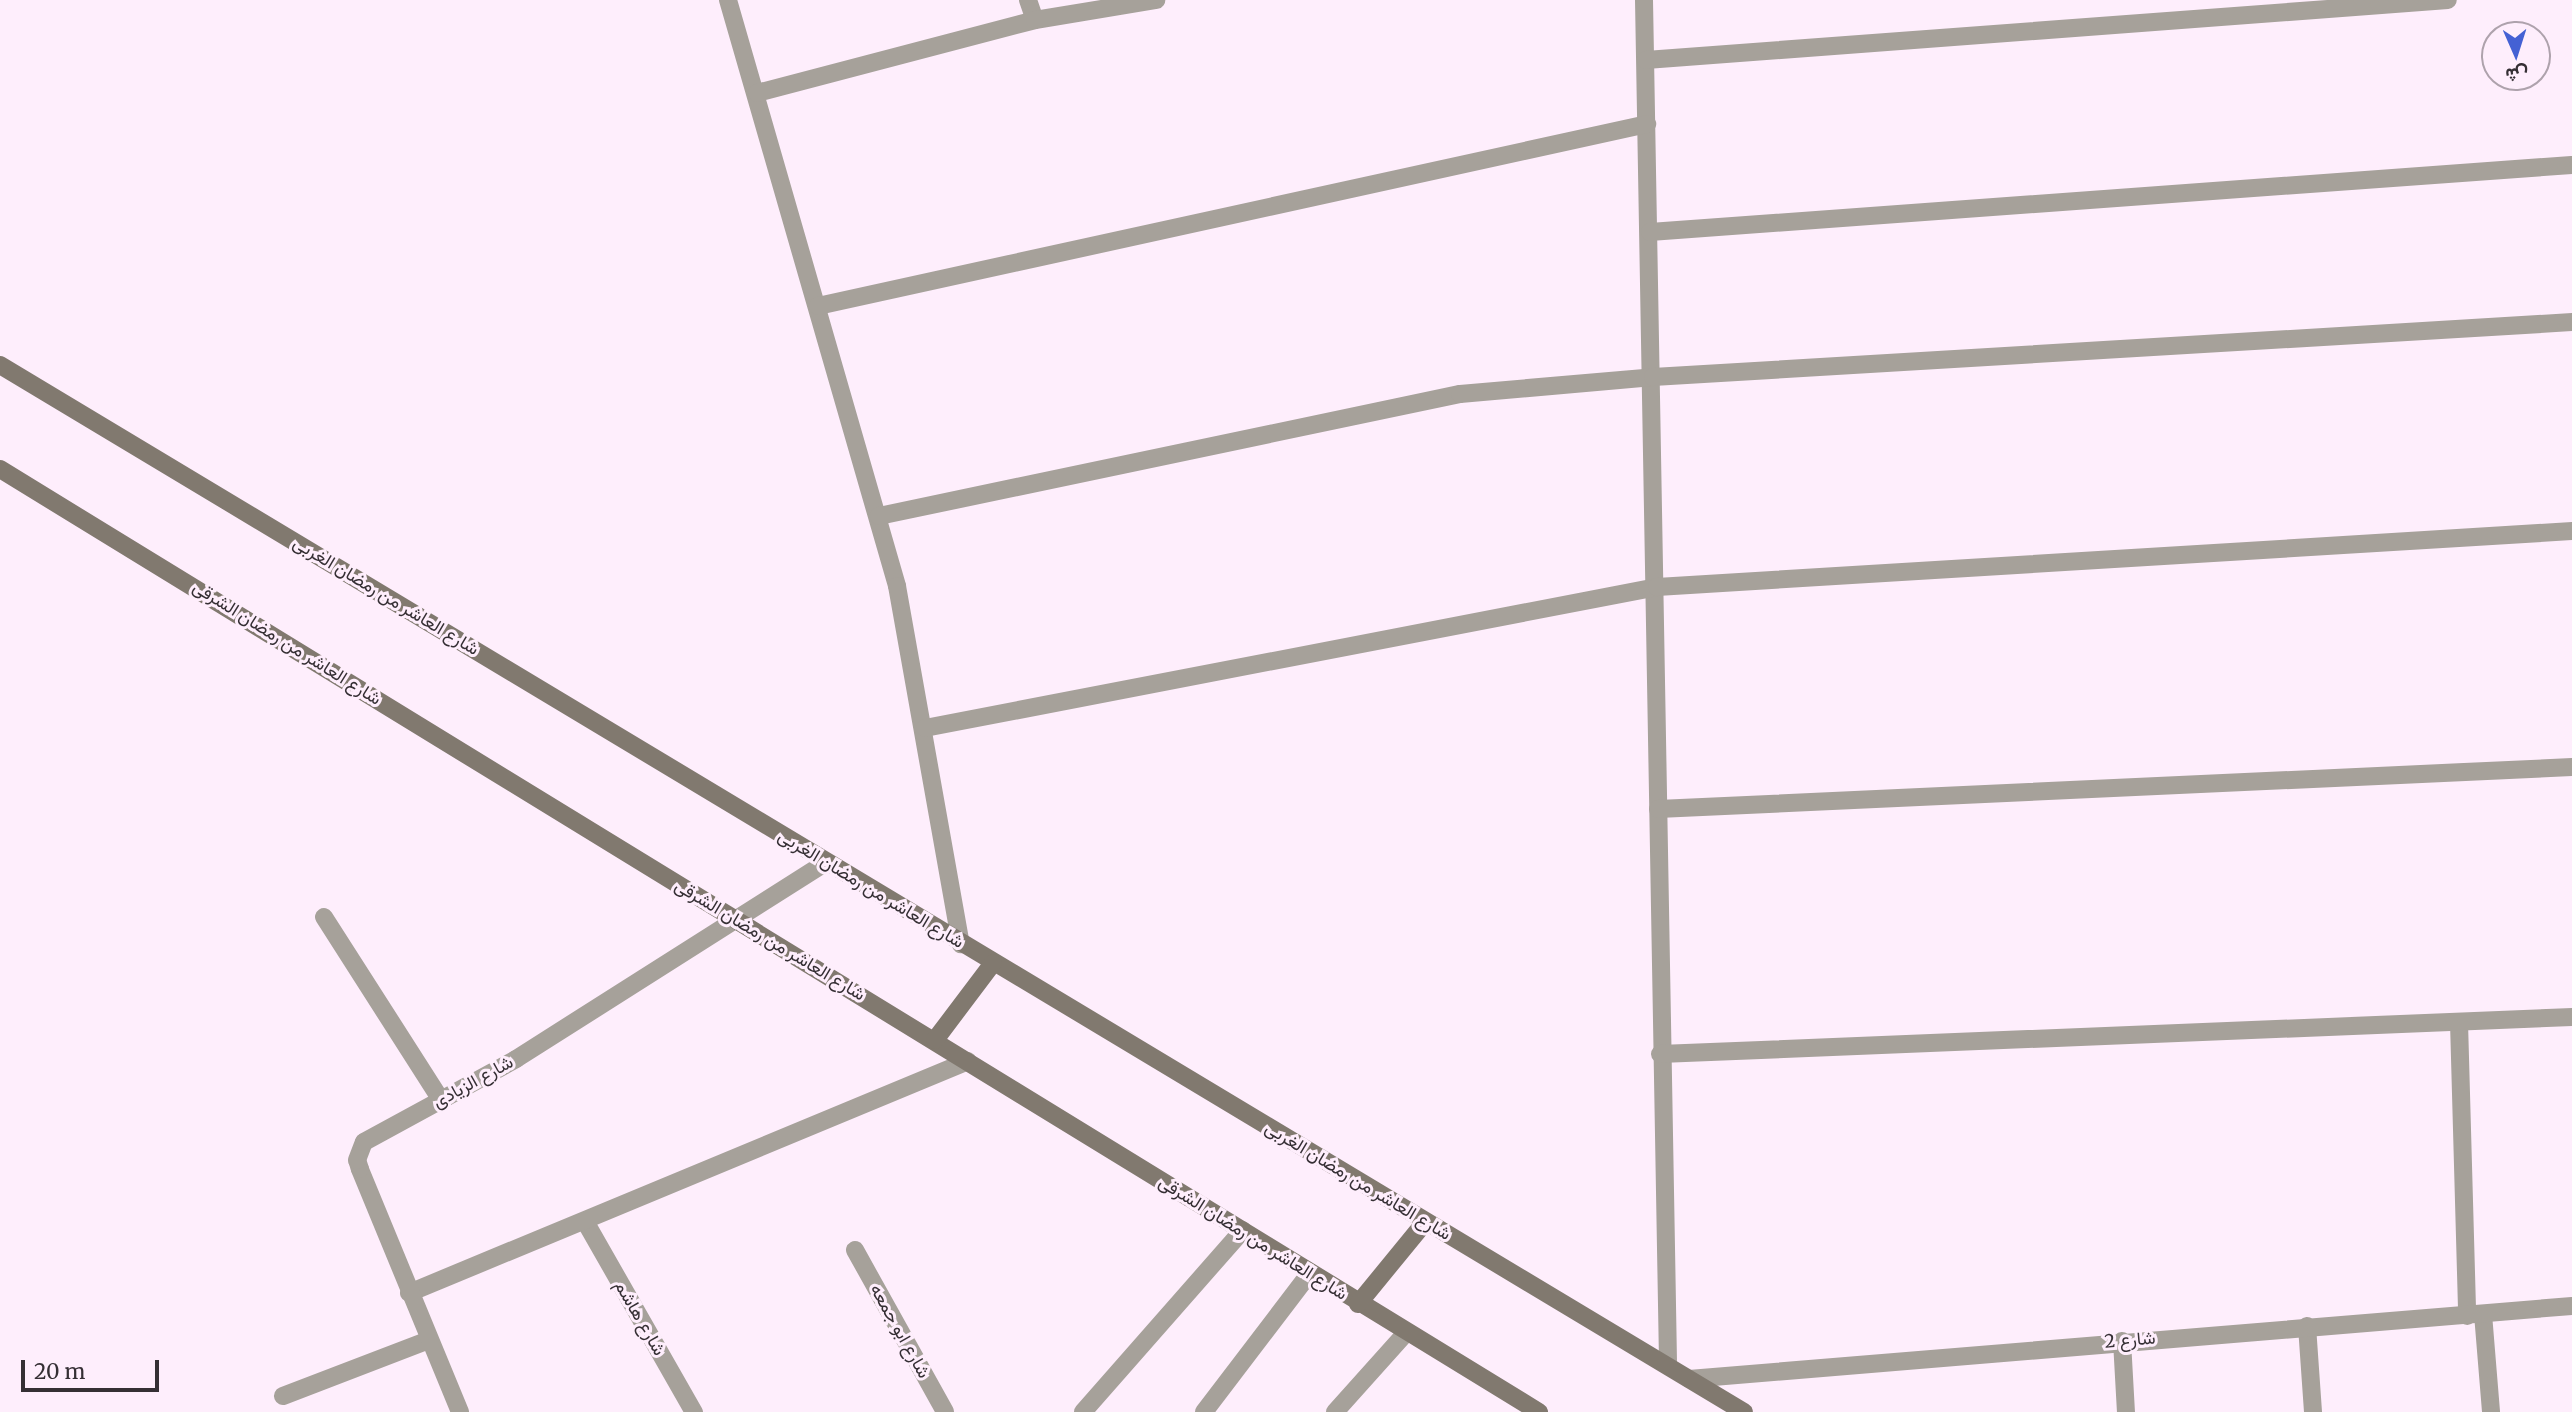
<!DOCTYPE html>
<html>
<head>
<meta charset="utf-8">
<style>
  body { margin:0 }
  #map { position:relative; width:2572px; height:1412px; overflow:hidden; background:#feeefc; font-family:Merriweather,Vazirmatn,serif }
  div>[style] { position:absolute }
  .street>* { height:18px; margin:-9px; padding:0 9px; transform-origin:9px; border-radius:9px; background:#a6a19a }
  .secondary>* { height:18px; margin:-9px; padding:0 9px; transform-origin:9px; border-radius:9px; background:#81796f }
  span { translate:-50% -50%; white-space:nowrap; text-align:center; line-height:1.15; -webkit-text-stroke:6px #feeefc; paint-order:stroke }
  .street-label { font-size:18px; color:#352f34 }
  .north { position:absolute; left:2481px; top:21px; width:70px; height:70px; box-sizing:border-box; background:#feeefc; border:2px solid #aea2ac; border-radius:50%; rotate:177deg; font-size:19px; font-weight:700; line-height:28px; text-align:center; color:#352f34 }
  .north::after { content:''; display:block; margin:auto; width:24px; height:32px; background:#4461d4; clip-path:polygon(50% 0,100% 100%,50% 72%,0 100%) }
  .scale { position:absolute; left:21px; top:1360px; width:138px; height:32px; box-sizing:border-box; border:4px solid #352f34; border-top:0; padding-left:9px; font-size:21px; line-height:24px; white-space:nowrap; color:#352f34; -webkit-text-stroke:5px #feeefc; paint-order:stroke }
</style>
</head>
<body>
<div id="map">
  <div class="street">
    <div style="left:728px;top:0;width:610px;rotate:73.91deg"></div>
    <div style="left:897px;top:586px;width:364px;rotate:79.9deg"></div>
    <div style="left:1028px;top:0;width:21px;rotate:71deg"></div>
    <div style="left:1644px;top:0;width:1366px;rotate:88.99deg"></div>
    <div style="left:1646px;top:60px;width:804px;rotate:-4.28deg"></div>
    <div style="left:757px;top:93px;width:287px;rotate:-14.7deg"></div>
    <div style="left:1035px;top:20px;width:123px;rotate:-9.4deg"></div>
    <div style="left:1650px;top:232px;width:924px;rotate:-4.16deg"></div>
    <div style="left:818px;top:306px;width:849px;rotate:-12.38deg"></div>
    <div style="left:879px;top:516px;width:594px;rotate:-11.86deg"></div>
    <div style="left:1460px;top:394px;width:194px;rotate:-5deg"></div>
    <div style="left:1653px;top:377px;width:921px;rotate:-3.42deg"></div>
    <div style="left:925px;top:728px;width:745px;rotate:-10.9deg"></div>
    <div style="left:1657px;top:587px;width:917px;rotate:-3.5deg"></div>
    <div style="left:1658px;top:809px;width:915px;rotate:-2.63deg"></div>
    <div style="left:324px;top:917px;width:217px;rotate:57.4deg"></div>
    <div style="left:2459px;top:1022px;width:294px;rotate:88.4deg"></div>
    <div style="left:1660px;top:1054px;width:913px;rotate:-2.32deg"></div>
    <div style="left:586px;top:1223px;width:218px;rotate:60.3deg"></div>
    <div style="left:855px;top:1250px;width:185px;rotate:60.9deg"></div>
    <div style="left:409px;top:1293px;width:605px;rotate:-22.54deg"></div>
    <div style="left:2483px;top:1314px;width:98px;rotate:85.3deg"></div>
    <div style="left:2307px;top:1326px;width:86px;rotate:86deg"></div>
    <div style="left:2122px;top:1341px;width:71px;rotate:86.8deg"></div>
    <div style="left:1689px;top:1379px;width:886px;rotate:-4.73deg"></div>
    <div style="left:283px;top:1396px;width:156px;rotate:-21deg"></div>
    <div style="left:460px;top:1412px;width:263px;rotate:-112.4deg"></div>
    <div style="left:360px;top:1169px;width:9px;rotate:-108deg"></div>
    <div style="left:357px;top:1160px;width:19px;rotate:-69deg"></div>
    <div style="left:364px;top:1142px;width:173px;rotate:-28.6deg"></div>
    <div style="left:516px;top:1059px;width:367px;rotate:-32.4deg"></div>
    <div style="left:1083px;top:1412px;width:242px;rotate:-48.7deg"></div>
    <div style="left:1204px;top:1412px;width:175px;rotate:-52.7deg"></div>
    <div style="left:1335px;top:1412px;width:105px;rotate:-48.1deg"></div>
  </div>
  <div class="secondary">
    <div style="left:0;top:365px;width:2034px;rotate:30.98deg"></div>
    <div style="left:0;top:469px;width:1805px;rotate:31.5deg"></div>
    <div style="left:935px;top:1040px;width:96px;rotate:-53deg"></div>
    <div style="left:1358px;top:1304px;width:106px;rotate:-50.7deg"></div>
  </div>
  <div class="street-label">
    <span style="left:386px;top:596px;rotate:31deg">شارع العاشر من رمضان الغربى</span>
    <span style="left:287px;top:643px;rotate:32deg">شارع العاشر من رمضان الشرقى</span>
    <span style="left:871px;top:889px;rotate:31deg">شارع العاشر من رمضان الغربى</span>
    <span style="left:770px;top:940px;rotate:31deg">شارع العاشر من رمضان الشرقى</span>
    <span style="left:473px;top:1082px;rotate:-29deg">شارع الزيادى</span>
    <span style="left:1358px;top:1181px;rotate:31deg">شارع العاشر من رمضان الغربى</span>
    <span style="left:1253px;top:1238px;rotate:32deg">شارع العاشر من رمضان الشرقى</span>
    <span style="left:640px;top:1318px;rotate:60deg">شارع هاشم</span>
    <span style="left:900px;top:1331px;rotate:61deg">شارع ابو جمعه</span>
    <span style="left:2130px;top:1340px;rotate:-5deg">شارع 2</span>
  </div>
  <div class="north">ش</div>
  <div class="scale">20 m</div>
</div>
</body>
</html>
